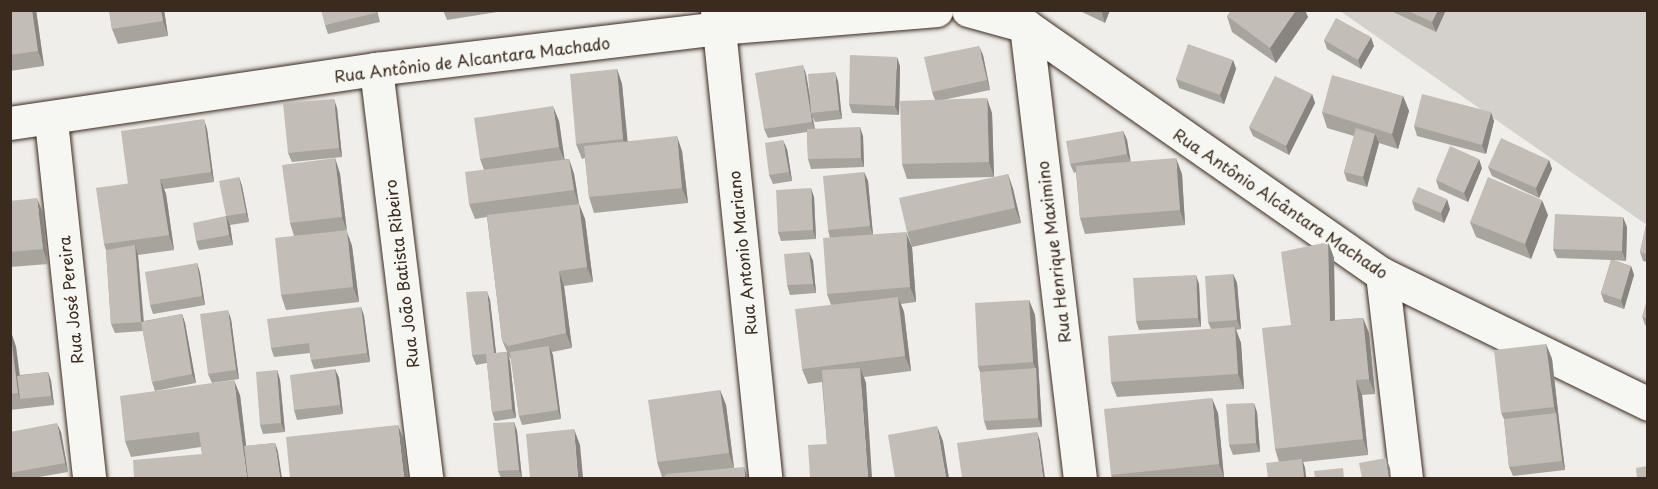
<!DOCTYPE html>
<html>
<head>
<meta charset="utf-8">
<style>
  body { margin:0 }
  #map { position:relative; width:1658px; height:489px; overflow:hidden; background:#efeeea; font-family:"Playpen Sans",sans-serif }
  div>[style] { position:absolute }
  .green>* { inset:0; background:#d4d1cc }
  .roads { filter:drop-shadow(0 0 2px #3b2a1e) drop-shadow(0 0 2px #3b2a1e) }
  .street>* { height:33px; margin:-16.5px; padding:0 16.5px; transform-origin:16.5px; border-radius:16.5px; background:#f6f6f2 }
  .wall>* { inset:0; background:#a7a39d }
  .shaded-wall>* { inset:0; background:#888480 }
  .building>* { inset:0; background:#c2bdb7 }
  span { translate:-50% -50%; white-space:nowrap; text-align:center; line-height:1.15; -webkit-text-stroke:4.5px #f6f6f2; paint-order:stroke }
  .street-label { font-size:16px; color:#3b2a1e }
  .frame { position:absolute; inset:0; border:12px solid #3b2a1e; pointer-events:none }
</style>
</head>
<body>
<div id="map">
  <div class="green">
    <div style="clip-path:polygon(1340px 11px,1647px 11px,1647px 225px)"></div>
  </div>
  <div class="roads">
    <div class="street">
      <div style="left:717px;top:10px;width:470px;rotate:84.1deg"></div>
      <div style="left:968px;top:10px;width:60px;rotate:15.4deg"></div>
      <div style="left:1026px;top:26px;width:434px;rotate:34.9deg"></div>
      <div style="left:1382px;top:274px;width:296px;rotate:26deg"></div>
      <div style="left:1026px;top:26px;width:455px;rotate:83.2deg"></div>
      <div style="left:376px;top:69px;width:412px;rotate:83deg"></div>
      <div style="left:51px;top:121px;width:359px;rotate:83.9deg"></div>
      <div style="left:10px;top:123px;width:370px;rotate:-8.4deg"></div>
      <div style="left:376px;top:69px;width:345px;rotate:-6.8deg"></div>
      <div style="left:719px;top:28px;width:218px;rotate:-4.7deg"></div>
      <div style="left:1382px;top:274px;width:205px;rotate:83.3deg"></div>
    </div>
  </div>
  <div class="wall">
    <div style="clip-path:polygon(10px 10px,36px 10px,44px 66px,10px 71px)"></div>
    <div style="clip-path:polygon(109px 10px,164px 10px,168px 36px,118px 44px,112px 29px)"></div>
    <div style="clip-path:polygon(377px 10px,380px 22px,328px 34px,325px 25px)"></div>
    <div style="clip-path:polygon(443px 10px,510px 10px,447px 20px)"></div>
    <div style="clip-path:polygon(1078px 10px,1110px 10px,1105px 23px)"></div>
    <div style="clip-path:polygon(1389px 10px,1446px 10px,1436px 32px)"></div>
    <div style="clip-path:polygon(1227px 16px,1308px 17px,1276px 63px,1232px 32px)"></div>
    <div style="clip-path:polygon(1324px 40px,1374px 46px,1361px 69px,1327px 49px)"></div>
    <div style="clip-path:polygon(983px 55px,990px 90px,943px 100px,992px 113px,994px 177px,907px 179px,902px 164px,935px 100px,932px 92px)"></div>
    <div style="clip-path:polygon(1233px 60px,1236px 69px,1224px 104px,1179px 88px,1176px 79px)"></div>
    <div style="clip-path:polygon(900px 66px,899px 115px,852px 113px,849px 104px)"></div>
    <div style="clip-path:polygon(617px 69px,622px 84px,627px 141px,682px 151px,688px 203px,594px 213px,589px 197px,585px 158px,582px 159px,576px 144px)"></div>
    <div style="clip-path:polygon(806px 74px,810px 96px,838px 81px,842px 119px,815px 122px,813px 117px,815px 129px,863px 136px,864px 167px,811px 169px,808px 159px,807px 132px,768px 138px,764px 129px)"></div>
    <div style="clip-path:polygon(1312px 94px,1315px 103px,1289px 155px,1253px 136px,1249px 127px)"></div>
    <div style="clip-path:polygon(1403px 96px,1409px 111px,1398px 149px,1379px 143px,1367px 187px,1347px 181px,1344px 172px,1354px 136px,1327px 128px,1322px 112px)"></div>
    <div style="clip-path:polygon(337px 108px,342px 157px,292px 162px,288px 153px)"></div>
    <div style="clip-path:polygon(559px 121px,564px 159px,569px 159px,574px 174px,579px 204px,585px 219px,593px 282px,564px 286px,572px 348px,552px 352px,561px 419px,522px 425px,519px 416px,511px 359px,508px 356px,510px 361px,516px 418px,495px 421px,492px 412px,487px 363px,476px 365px,472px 355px,490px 300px,496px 353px,507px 352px,502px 340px,487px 217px,475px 219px,469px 204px,484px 170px,480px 159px)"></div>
    <div style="clip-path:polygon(1494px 121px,1486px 154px,1417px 136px,1414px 126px)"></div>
    <div style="clip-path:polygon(207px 129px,214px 182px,164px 189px,166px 194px,174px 250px,138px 255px,144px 321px,182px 314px,185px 323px,196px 383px,155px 391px,152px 382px,143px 331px,115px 333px,111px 324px,106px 250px,104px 244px,128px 184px)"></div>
    <div style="clip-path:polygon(1123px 131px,1127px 140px,1130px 162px,1182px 174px,1185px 225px,1085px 234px,1080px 218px,1076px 172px,1074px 173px,1070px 164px)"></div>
    <div style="clip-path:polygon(787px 149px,792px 181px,773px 184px,769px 175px)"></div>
    <div style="clip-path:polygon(335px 158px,340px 174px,347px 232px,352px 246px,359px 302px,286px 310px,281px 295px,294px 236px,290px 223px)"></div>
    <div style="clip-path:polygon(1549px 160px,1552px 169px,1539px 198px,1492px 176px,1488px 167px)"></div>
    <div style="clip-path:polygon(1482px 168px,1468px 202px,1439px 189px,1436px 180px)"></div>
    <div style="clip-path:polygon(864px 172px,868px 181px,873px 235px,912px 247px,916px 302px,901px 304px,904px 312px,911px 371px,864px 377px,866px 383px,827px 444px,822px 382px,808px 384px,802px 369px,831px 305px,827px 294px,830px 238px,828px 230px)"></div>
    <div style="clip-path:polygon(1008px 174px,1013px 189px,1021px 223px,912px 247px,907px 232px)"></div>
    <div style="clip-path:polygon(239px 177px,242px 186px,249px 222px,230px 225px,233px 245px,199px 250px,196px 241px,226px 216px)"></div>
    <div style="clip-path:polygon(814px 197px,816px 239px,781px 241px,778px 232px)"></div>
    <div style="clip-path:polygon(10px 201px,43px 213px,48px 264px,10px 267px)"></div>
    <div style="clip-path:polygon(1412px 201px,1450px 209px,1444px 223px,1415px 210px)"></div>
    <div style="clip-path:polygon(1548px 215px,1531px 259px,1476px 237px,1470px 222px)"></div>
    <div style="clip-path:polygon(1647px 221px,1647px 262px,1643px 261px,1640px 252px)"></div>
    <div style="clip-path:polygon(1627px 227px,1626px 261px,1613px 260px,1631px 266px,1634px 275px,1624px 309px,1604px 302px,1601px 293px,1611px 260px,1557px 258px,1553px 249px)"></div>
    <div style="clip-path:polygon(1328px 242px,1334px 258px,1335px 320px,1363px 318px,1369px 333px,1375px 394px,1362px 395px,1368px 455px,1303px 462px,1305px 468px,1306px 478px,1268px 478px,1279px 462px,1275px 449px,1291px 325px)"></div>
    <div style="clip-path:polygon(809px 252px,813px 261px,816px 293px,790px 295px,787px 285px)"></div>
    <div style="clip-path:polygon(197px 263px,200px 273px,205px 305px,153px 314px,150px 305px)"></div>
    <div style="clip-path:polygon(1233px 274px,1237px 283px,1241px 329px,1236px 330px,1241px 343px,1244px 389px,1117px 397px,1111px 382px,1211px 329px,1208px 322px)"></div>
    <div style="clip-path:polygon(1199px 284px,1201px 327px,1139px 330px,1136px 321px)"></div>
    <div style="clip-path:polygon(1029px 300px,1035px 315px,1042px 427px,987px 430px,984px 421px,980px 372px,978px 366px)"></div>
    <div style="clip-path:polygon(361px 307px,364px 316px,370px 362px,314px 369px,311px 360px,310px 353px,274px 357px,271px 348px)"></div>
    <div style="clip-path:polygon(1642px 316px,1647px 318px,1647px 326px,1645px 325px)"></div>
    <div style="clip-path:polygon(231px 319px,239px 379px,212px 383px,208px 374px)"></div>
    <div style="clip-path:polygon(11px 332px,16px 347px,20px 375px,48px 372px,51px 381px,54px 405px,10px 410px)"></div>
    <div style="clip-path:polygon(1546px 344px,1552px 359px,1565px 470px,1513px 476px,1509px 467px,1504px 419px,1501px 413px)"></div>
    <div style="clip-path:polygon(335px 369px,339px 378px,343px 414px,297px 420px,294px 410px)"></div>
    <div style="clip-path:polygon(277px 370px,280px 380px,285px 432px,263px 434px,260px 425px)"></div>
    <div style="clip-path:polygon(720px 390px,726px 405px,734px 468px,662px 477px,657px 462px)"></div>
    <div style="clip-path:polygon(240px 395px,246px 446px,275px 443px,278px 452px,202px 454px,201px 447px,131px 457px,125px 441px)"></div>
    <div style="clip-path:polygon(1257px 412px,1260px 452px,1233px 455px,1229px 445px)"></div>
    <div style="clip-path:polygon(1218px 413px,1224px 478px,1112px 478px,1111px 475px)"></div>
    <div style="clip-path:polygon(514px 422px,517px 431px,522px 478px,501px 478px,498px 471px)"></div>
    <div style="clip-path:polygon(10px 432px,61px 432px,68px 472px,33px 478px,10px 478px)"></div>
  </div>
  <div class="shaded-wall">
    <div style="clip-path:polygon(32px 10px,36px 10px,44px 66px,38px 51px)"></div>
    <div style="clip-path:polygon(161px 10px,164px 10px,168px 36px,163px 21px)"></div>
    <div style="clip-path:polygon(1103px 10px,1110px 10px,1105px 23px,1102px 13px)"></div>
    <div style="clip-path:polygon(1296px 10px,1305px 10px,1308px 17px,1276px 63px,1270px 48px)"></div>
    <div style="clip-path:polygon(1438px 10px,1446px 10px,1436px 32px,1432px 22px)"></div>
    <div style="clip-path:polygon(1371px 37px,1374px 46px,1361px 69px,1358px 60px)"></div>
    <div style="clip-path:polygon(979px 46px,983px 55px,990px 90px,987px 80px)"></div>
    <div style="clip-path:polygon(897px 57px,900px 66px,899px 115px,895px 106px)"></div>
    <div style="clip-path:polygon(1233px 60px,1236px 69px,1224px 104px,1220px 95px)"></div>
    <div style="clip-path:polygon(803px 65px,806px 74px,812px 113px,811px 113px,815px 131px,812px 122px)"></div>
    <div style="clip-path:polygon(617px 69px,622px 84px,629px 155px,623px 139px)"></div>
    <div style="clip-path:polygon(835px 72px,838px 81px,842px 119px,839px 110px)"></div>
    <div style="clip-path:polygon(1312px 94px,1315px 103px,1289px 155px,1286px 146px)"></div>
    <div style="clip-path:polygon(1403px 96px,1409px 111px,1398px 149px,1392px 134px)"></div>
    <div style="clip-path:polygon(987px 98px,992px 113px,994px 177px,989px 162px)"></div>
    <div style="clip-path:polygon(334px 99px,337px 108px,342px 157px,339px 148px)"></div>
    <div style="clip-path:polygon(553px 106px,559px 121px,565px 162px,559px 147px)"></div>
    <div style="clip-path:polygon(1491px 112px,1494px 121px,1486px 154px,1482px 145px)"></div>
    <div style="clip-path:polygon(204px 119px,207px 129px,214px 182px,211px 172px)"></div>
    <div style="clip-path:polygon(860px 127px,863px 136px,864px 167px,861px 158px)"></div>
    <div style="clip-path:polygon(1123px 131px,1127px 140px,1131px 163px,1127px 154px)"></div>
    <div style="clip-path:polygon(1375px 134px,1379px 143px,1367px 187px,1363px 177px)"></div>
    <div style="clip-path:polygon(677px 136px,682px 151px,688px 203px,682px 188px)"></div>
    <div style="clip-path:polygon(783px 140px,787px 149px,792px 181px,789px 172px)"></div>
    <div style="clip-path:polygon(335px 158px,340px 174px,347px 232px,352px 246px,359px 302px,353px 287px,347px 231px,342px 217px)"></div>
    <div style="clip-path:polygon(1176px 158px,1182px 174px,1185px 225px,1180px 210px)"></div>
    <div style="clip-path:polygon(569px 159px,574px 174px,579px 205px,574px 190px)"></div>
    <div style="clip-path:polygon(1479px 159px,1482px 168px,1468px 202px,1464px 193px)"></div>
    <div style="clip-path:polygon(1549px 160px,1552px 169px,1539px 198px,1536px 188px)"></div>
    <div style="clip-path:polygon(864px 172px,868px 181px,873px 235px,870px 226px)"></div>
    <div style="clip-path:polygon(1008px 174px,1013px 189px,1021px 223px,1015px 208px)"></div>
    <div style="clip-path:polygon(239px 177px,242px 186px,249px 222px,246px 213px)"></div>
    <div style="clip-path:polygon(160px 179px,166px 194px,174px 250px,169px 235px)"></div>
    <div style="clip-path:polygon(811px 188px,814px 197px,816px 239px,813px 230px)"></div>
    <div style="clip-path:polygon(37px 198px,43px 213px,48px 264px,43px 249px)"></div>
    <div style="clip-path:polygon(1447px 199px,1450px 209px,1444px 223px,1441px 213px)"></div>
    <div style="clip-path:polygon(1542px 200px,1548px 215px,1531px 259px,1525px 244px)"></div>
    <div style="clip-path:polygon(579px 204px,585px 219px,593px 282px,587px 267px)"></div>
    <div style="clip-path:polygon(226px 216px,230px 225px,233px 245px,229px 235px)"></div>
    <div style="clip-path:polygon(1623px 217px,1627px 227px,1626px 261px,1622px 251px)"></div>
    <div style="clip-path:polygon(906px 232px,912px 247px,916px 302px,910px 287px)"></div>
    <div style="clip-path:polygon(1328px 242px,1334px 258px,1335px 336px,1330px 321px)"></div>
    <div style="clip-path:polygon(135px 245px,138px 255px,144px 331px,141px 322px)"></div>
    <div style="clip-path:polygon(809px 252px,813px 261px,816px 293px,813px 284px)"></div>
    <div style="clip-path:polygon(197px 263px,200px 273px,205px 305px,202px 296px)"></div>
    <div style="clip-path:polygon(1631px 266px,1634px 275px,1624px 309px,1621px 300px)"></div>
    <div style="clip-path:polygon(559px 271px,564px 286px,572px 348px,566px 333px)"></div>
    <div style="clip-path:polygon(1233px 274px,1237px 283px,1241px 329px,1237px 320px)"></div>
    <div style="clip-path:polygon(1196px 275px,1199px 284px,1201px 327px,1198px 318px)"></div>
    <div style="clip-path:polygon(487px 291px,490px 300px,497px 362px,494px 353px)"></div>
    <div style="clip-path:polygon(898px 297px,904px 312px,911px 371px,905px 356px)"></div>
    <div style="clip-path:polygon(1029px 300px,1035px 315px,1039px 377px,1033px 362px)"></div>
    <div style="clip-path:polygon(361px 307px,364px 316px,370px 362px,367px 353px)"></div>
    <div style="clip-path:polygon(228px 310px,231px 319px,239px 379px,236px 370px)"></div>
    <div style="clip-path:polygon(182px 314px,185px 323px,196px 383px,192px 374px)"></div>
    <div style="clip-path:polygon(1363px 318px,1369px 333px,1375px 394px,1369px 379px)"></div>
    <div style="clip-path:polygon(1235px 327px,1241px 343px,1244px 389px,1238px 374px)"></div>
    <div style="clip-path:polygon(11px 332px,16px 347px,22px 399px,20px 399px,18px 393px)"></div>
    <div style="clip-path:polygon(1546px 344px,1552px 359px,1559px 422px,1554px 407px)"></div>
    <div style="clip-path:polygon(549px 346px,553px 355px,561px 419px,558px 410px)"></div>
    <div style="clip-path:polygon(507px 352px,510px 361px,516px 418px,512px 409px)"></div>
    <div style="clip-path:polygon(860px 368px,866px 383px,872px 478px,868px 478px)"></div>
    <div style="clip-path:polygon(1036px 368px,1039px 377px,1042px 427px,1038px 418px)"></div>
    <div style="clip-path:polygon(335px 369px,339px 378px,343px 414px,340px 405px)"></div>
    <div style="clip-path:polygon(277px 370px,280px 380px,285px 432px,281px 423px)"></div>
    <div style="clip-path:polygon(48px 372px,51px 381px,54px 405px,51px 396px)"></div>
    <div style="clip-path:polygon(234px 380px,240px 395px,250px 478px,247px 478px)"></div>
    <div style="clip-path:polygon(1356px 380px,1362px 395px,1368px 455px,1363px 439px)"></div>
    <div style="clip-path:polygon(720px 390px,726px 405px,734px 468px,729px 453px)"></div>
    <div style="clip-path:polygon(1212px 398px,1218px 413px,1224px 478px,1219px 464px)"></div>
    <div style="clip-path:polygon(1254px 403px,1257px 412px,1260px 452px,1256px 443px)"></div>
    <div style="clip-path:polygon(1556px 413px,1559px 422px,1565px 470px,1562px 461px)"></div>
    <div style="clip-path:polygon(514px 422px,517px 431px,522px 478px,519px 470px)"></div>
    <div style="clip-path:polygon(57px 423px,61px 432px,68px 472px,65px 463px)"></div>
    <div style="clip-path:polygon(398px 425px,404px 440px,408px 478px,404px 478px)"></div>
    <div style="clip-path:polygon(937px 426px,943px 441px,949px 478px,946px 478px)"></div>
    <div style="clip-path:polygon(574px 429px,580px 445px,583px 478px,578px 478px)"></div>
    <div style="clip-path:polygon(1037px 432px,1040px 441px,1045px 478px,1043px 478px)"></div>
    <div style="clip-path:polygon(275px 443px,278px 452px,282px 478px,280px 478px)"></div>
    <div style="clip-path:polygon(1386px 458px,1390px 468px,1391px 478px,1389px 478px)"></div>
    <div style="clip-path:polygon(1302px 459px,1305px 468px,1306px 478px,1304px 478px)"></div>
    <div style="clip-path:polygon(744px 467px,748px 478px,745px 478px)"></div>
  </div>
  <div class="building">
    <div style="clip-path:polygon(10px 10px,32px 10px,38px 51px,10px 55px)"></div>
    <div style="clip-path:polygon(109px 10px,161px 10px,163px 21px,112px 29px)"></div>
    <div style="clip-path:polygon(321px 10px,376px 10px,376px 13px,325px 25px)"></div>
    <div style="clip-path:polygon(1231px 10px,1296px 10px,1270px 48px,1227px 16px)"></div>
    <div style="clip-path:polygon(1406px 10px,1438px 10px,1432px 22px)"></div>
    <div style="clip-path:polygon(1336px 18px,1371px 37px,1358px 60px,1324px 40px)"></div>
    <div style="clip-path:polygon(1188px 44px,1233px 60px,1220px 95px,1176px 79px)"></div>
    <div style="clip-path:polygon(979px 46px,987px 80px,932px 92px,924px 57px)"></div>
    <div style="clip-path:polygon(850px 55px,897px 57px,895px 106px,849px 104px)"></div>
    <div style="clip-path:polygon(803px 65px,812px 122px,764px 129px,755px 73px)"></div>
    <div style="clip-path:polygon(617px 69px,623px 139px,576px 144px,570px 74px)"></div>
    <div style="clip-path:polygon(835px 72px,839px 110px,811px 113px,808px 74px)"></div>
    <div style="clip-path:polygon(1332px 75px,1403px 96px,1392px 134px,1322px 112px)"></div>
    <div style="clip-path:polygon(1275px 76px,1312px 94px,1286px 146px,1249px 127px)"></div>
    <div style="clip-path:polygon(1422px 94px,1491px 112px,1482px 145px,1414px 126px)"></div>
    <div style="clip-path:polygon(987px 98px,989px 162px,902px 164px,900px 101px)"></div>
    <div style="clip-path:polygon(334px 99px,339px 148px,288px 153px,283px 103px)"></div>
    <div style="clip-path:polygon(553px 106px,559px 147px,480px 159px,474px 118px)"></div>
    <div style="clip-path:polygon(204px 119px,211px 172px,128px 184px,121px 131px)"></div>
    <div style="clip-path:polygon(860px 127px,861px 158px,808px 159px,807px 129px)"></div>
    <div style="clip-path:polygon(1356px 128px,1375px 134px,1363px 177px,1344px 172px)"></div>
    <div style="clip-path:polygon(1123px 131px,1127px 154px,1070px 164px,1066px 141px)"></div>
    <div style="clip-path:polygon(677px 136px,682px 188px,589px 197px,584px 146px)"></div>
    <div style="clip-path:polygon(1501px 138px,1549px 160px,1536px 188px,1488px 167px)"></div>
    <div style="clip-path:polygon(783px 140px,789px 172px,769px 175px,765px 143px)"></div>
    <div style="clip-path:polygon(1450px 146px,1479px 159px,1464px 193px,1436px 180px)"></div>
    <div style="clip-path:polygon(335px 158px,342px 217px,290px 223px,282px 165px)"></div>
    <div style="clip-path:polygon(1176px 158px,1180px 210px,1080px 218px,1076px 166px)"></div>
    <div style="clip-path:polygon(569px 159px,574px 190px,469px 204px,465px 172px)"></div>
    <div style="clip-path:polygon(864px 172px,870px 226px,828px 230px,823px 176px)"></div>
    <div style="clip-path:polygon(1008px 174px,1015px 208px,907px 232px,899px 198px)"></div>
    <div style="clip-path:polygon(239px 177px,246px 213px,226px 216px,219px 181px)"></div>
    <div style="clip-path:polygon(1488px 177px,1542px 200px,1525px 244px,1470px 222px)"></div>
    <div style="clip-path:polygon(160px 179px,169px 235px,104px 244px,96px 188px)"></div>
    <div style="clip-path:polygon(1418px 187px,1447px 199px,1441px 213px,1412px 201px)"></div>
    <div style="clip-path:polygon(811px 188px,813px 230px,778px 232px,776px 190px)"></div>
    <div style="clip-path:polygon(37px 198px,43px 249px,10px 252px,10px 201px)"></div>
    <div style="clip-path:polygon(579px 204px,587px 267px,559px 271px,566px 333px,508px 346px,502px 340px,487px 215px)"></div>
    <div style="clip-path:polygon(1555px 214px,1623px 217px,1622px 251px,1553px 249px)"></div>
    <div style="clip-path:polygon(226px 216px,229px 235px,196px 241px,193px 223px)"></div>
    <div style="clip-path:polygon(1647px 221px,1647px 254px,1640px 252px)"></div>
    <div style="clip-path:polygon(347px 230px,353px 287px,281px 295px,275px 238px)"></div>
    <div style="clip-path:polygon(906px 232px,910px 287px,827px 294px,823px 238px)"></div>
    <div style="clip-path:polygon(1328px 242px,1330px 321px,1363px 318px,1369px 379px,1356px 380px,1363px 439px,1275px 449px,1262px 328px,1291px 325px,1281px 252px)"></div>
    <div style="clip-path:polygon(135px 245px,141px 322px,111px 324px,106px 250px)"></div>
    <div style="clip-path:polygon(809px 252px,813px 284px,787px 285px,784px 254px)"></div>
    <div style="clip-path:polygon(1611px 260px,1631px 266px,1621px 300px,1601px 293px)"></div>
    <div style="clip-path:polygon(197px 263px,202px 296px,150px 305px,145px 272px)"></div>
    <div style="clip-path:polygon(1233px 274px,1237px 320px,1208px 322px,1205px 276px)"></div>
    <div style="clip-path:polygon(1196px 275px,1198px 318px,1136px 321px,1133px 278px)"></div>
    <div style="clip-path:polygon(487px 291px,494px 353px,507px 352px,512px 409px,492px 412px,486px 354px,472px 355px,466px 292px)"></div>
    <div style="clip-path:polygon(898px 297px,905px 356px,802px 369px,795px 309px)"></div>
    <div style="clip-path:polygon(1029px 300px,1033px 362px,978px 366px,975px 303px)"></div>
    <div style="clip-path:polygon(1647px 300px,1647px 318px,1642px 316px)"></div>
    <div style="clip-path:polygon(361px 307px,367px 353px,311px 360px,309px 343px,271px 348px,267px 319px)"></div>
    <div style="clip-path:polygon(228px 310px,236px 370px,208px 374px,200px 314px)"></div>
    <div style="clip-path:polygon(182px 314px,192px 374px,152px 382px,141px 322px)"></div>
    <div style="clip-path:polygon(1235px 327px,1238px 374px,1111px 382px,1108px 336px)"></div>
    <div style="clip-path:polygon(10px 332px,18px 393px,10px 394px)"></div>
    <div style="clip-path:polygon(1546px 344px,1554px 407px,1501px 413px,1494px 350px)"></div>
    <div style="clip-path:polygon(549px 346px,558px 410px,519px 416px,510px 352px)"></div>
    <div style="clip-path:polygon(860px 368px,868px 478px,810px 478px,808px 445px,827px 444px,822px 370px)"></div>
    <div style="clip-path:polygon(1036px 368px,1038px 418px,984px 421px,980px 372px)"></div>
    <div style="clip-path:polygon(335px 369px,340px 405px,294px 410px,290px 375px)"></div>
    <div style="clip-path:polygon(277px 370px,281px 423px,260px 425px,256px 372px)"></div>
    <div style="clip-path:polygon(48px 372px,51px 396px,20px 399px,17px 376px)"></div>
    <div style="clip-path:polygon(234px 380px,247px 478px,204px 478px,203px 475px,204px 478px,134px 478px,133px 460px,202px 454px,199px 432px,125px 441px,120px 396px)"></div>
    <div style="clip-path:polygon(720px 390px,729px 453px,657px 462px,648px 400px)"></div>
    <div style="clip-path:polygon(1212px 398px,1219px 464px,1111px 475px,1104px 409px)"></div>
    <div style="clip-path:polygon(1254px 403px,1256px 443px,1229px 445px,1226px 404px)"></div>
    <div style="clip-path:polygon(1556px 413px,1562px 461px,1509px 467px,1504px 419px)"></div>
    <div style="clip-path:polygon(514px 422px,519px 470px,498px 471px,493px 423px)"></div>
    <div style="clip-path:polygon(57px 423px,65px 463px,10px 473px,10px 432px)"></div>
    <div style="clip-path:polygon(398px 425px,404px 478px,290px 478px,286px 437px)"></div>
    <div style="clip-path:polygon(937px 426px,946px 478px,895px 478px,888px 435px)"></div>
    <div style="clip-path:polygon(574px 429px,578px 478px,530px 478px,526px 434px)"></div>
    <div style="clip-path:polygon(1037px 432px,1043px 478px,962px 478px,957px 443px)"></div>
    <div style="clip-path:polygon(275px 443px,280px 478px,248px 478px,244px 446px)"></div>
    <div style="clip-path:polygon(1386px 458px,1389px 478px,1362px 478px,1359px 463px)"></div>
    <div style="clip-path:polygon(1302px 459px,1304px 478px,1268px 478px,1266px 463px)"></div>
    <div style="clip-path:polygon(1647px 466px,1647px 478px,1637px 478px,1636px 468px)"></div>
    <div style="clip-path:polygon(744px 467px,745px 478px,666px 478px,666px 474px)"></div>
    <div style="clip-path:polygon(1343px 468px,1344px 478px,1315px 478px,1314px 471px)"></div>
  </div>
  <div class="street-label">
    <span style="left:472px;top:59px;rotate:-7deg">Rua Antônio de Alcantara Machado</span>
    <span style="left:1281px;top:203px;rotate:34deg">Rua Antônio Alcântara Machado</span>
    <span style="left:1053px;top:252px;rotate:-97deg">Rua Henrique Maximino</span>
    <span style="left:742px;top:253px;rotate:-96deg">Rua Antonio Mariano</span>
    <span style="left:401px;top:274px;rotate:-97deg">Rua João Batista Ribeiro</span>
    <span style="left:70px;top:300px;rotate:-96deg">Rua José Pereira</span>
  </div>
  <div class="frame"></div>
</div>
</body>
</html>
